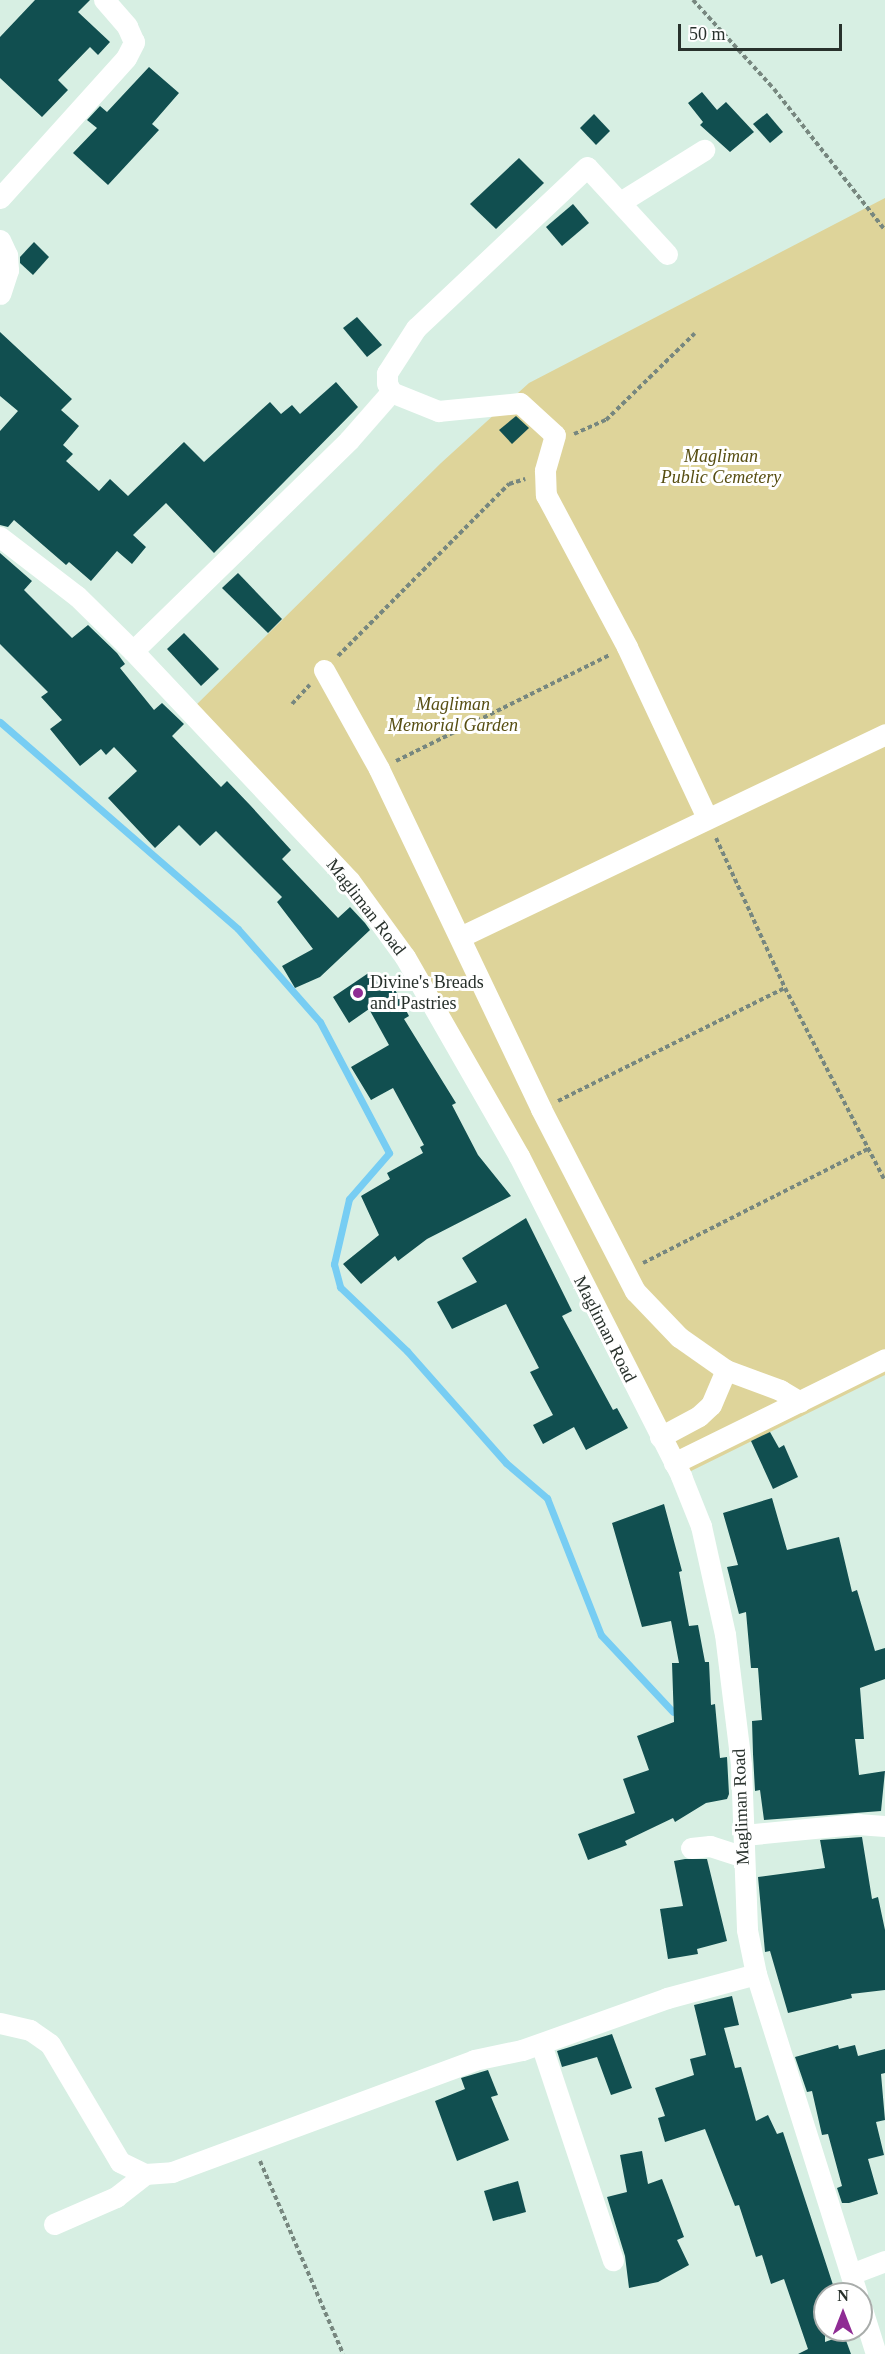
<!DOCTYPE html>
<html>
<head>
<meta charset="utf-8">
<style>
  body { margin:0 }
  #map { position:relative; width:885px; height:2354px; overflow:hidden; background:#d7efe3; font-family:"Times New Roman",serif }
  div>[style] { position:absolute }
  .green>* { inset:0; background:#ded49a }
  .stream>* { height:7px; margin:-3.5px; padding:0 3.5px; transform-origin:3.5px; border-radius:3.5px; background:#77cdf3 }
  .building>* { inset:0; background:#114f50 }
  .path>* { height:4px; margin-top:-2px; transform-origin:0; background:repeating-linear-gradient(90deg,#77877f 0 4.5px,transparent 0 7.5px) }
  .minor>* { height:21px; margin:-10.5px; padding:0 10.5px; transform-origin:10.5px; border-radius:10.5px; background:#fff }
  .dots>* { width:16px; height:16px; translate:-50% -50%; box-sizing:border-box; border:3px solid #fff; border-radius:50% }
  span { translate:-50% -50%; white-space:nowrap; text-align:center; line-height:1.15; -webkit-text-stroke:6px #fff; paint-order:stroke }
  .park-label { font-size:18px; color:#574e12; font-style:italic }
  .street-label { font-size:18px; color:#28312c }
  .poi-label { font-size:18px; color:#28312c }
  .left { translate:0 -50%; text-align:left }
  .north { position:absolute; left:813px; top:2282px; width:60px; height:60px; box-sizing:border-box; background:#fff; border:2px solid #a9adab; border-radius:50%; rotate:0deg; font-size:16px; font-weight:700; line-height:24px; text-align:center; color:#28312c }
  .north::after { content:''; display:block; margin:auto; width:21px; height:27px; background:#8f2c94; clip-path:polygon(50% 0,100% 100%,50% 72%,0 100%) }
  .scale { position:absolute; left:678px; top:24px; width:164px; height:27px; box-sizing:border-box; border:3px solid #28312c; border-top:0; padding-left:8px; font-size:18px; line-height:21px; white-space:nowrap; color:#28312c; -webkit-text-stroke:4px #fff; paint-order:stroke }
</style>
</head>
<body>
<div id="map">
  <div class="green">
    <div style="clip-path:polygon(885px 198px,885px 1375px,681px 1476px,405px 957px,190px 711px,441px 463px,529px 383px)"></div>
  </div>
  <div class="stream">
    <div style="left:0;top:722px;width:315px;rotate:41deg"></div>
    <div style="left:238px;top:929px;width:124px;rotate:48.6deg"></div>
    <div style="left:320px;top:1022px;width:148px;rotate:62.2deg"></div>
    <div style="left:389px;top:1153px;width:61px;rotate:131deg"></div>
    <div style="left:349px;top:1199px;width:67px;rotate:103deg"></div>
    <div style="left:334px;top:1264px;width:24px;rotate:75deg"></div>
    <div style="left:340px;top:1287px;width:93px;rotate:43.7deg"></div>
    <div style="left:407px;top:1351px;width:149px;rotate:48.5deg"></div>
    <div style="left:506px;top:1463px;width:54px;rotate:40.5deg"></div>
    <div style="left:547px;top:1498px;width:147px;rotate:68.5deg"></div>
    <div style="left:601px;top:1635px;width:105px;rotate:46.9deg"></div>
  </div>
  <div class="building">
    <div style="clip-path:polygon(35px 0,90px 0,78px 12px,110px 42px,98px 55px,90px 47px,58px 80px,68px 90px,42px 117px,0 78px,0 37px)"></div>
    <div style="clip-path:polygon(149px 67px,179px 93px,152px 124px,159px 130px,108px 185px,73px 153px,97px 128px,87px 120px,100px 106px,107px 112px)"></div>
    <div style="clip-path:polygon(702px 92px,717px 110px,726px 102px,754px 132px,730px 152px,700px 125px,703px 122px,688px 103px)"></div>
    <div style="clip-path:polygon(767px 113px,783px 132px,770px 143px,753px 124px)"></div>
    <div style="clip-path:polygon(594px 114px,610px 131px,596px 145px,580px 128px)"></div>
    <div style="clip-path:polygon(519px 158px,544px 183px,496px 229px,470px 204px)"></div>
    <div style="clip-path:polygon(573px 204px,589px 223px,562px 246px,546px 227px)"></div>
    <div style="clip-path:polygon(34px 242px,49px 257px,33px 275px,20px 263px,20px 257px)"></div>
    <div style="clip-path:polygon(357px 317px,382px 345px,367px 357px,343px 328px)"></div>
    <div style="clip-path:polygon(0 332px,72px 399px,61px 410px,79px 426px,63px 445px,73px 454px,66px 461px,99px 491px,110px 479px,128px 496px,184px 442px,204px 462px,270px 402px,281px 414px,292px 405px,300px 414px,336px 382px,358px 407px,214px 553px,166px 503px,133px 535px,146px 547px,132px 564px,117px 551px,91px 581px,69px 562px,66px 565px,14px 520px,8px 527px,0 525px,0 431px,18px 411px,0 396px)"></div>
    <div style="clip-path:polygon(516px 416px,529px 428px,512px 444px,499px 430px)"></div>
    <div style="clip-path:polygon(0 553px,32px 581px,24px 590px,72px 638px,88px 625px,117px 653px,125px 664px,120px 668px,154px 710px,162px 703px,184px 724px,172px 736px,221px 787px,227px 781px,250px 805px,291px 850px,282px 859px,338px 918px,350px 907px,365px 923px,370px 930px,320px 977px,295px 988px,282px 966px,313px 949px,277px 902px,282px 897px,216px 831px,200px 846px,179px 825px,155px 848px,108px 798px,137px 771px,114px 747px,106px 755px,101px 749px,80px 766px,50px 729px,62px 720px,41px 697px,48px 692px,0 644px)"></div>
    <div style="clip-path:polygon(238px 573px,282px 619px,268px 633px,222px 588px)"></div>
    <div style="clip-path:polygon(184px 633px,219px 669px,201px 686px,167px 649px)"></div>
    <div style="clip-path:polygon(370px 972px,384px 991px,392px 984px,409px 1016px,404px 1019px,456px 1103px,452px 1105px,478px 1155px,511px 1196px,427px 1239px,398px 1261px,395px 1256px,361px 1284px,343px 1264px,379px 1235px,361px 1196px,390px 1179px,387px 1173px,423px 1153px,420px 1147px,424px 1145px,393px 1088px,371px 1100px,351px 1067px,389px 1045px,369px 1009px,349px 1023px,333px 997px)"></div>
    <div style="clip-path:polygon(526px 1218px,572px 1311px,562px 1316px,613px 1410px,617px 1408px,628px 1428px,586px 1450px,574px 1427px,543px 1444px,533px 1425px,553px 1415px,530px 1372px,539px 1368px,506px 1304px,452px 1329px,437px 1302px,477px 1282px,462px 1258px)"></div>
    <div style="clip-path:polygon(770px 1432px,779px 1448px,784px 1445px,798px 1477px,773px 1489px,751px 1441px)"></div>
    <div style="clip-path:polygon(772px 1498px,787px 1550px,839px 1537px,852px 1592px,857px 1590px,875px 1651px,885px 1648px,885px 1679px,860px 1688px,864px 1739px,855px 1739px,859px 1775px,885px 1771px,881px 1811px,764px 1820px,760px 1790px,755px 1791px,753px 1754px,752px 1721px,762px 1720px,758px 1668px,751px 1668px,746px 1612px,739px 1614px,727px 1567px,738px 1565px,723px 1513px)"></div>
    <div style="clip-path:polygon(664px 1504px,682px 1571px,679px 1572px,689px 1626px,698px 1625px,705px 1662px,709px 1662px,711px 1705px,715px 1704px,720px 1758px,727px 1757px,729px 1794px,727px 1799px,706px 1803px,675px 1822px,673px 1818px,625px 1841px,627px 1845px,588px 1860px,578px 1834px,635px 1813px,623px 1779px,649px 1770px,637px 1736px,674px 1722px,672px 1663px,679px 1663px,671px 1621px,642px 1627px,612px 1523px)"></div>
    <div style="clip-path:polygon(862px 1837px,872px 1899px,878px 1897px,885px 1930px,885px 1990px,851px 1994px,852px 1998px,788px 2013px,770px 1951px,765px 1952px,758px 1877px,825px 1868px,820px 1840px)"></div>
    <div style="clip-path:polygon(685px 1859px,707px 1859px,727px 1941px,697px 1949px,698px 1954px,668px 1959px,660px 1909px,683px 1906px,674px 1861px)"></div>
    <div style="clip-path:polygon(732px 1996px,739px 2025px,724px 2028px,735px 2068px,741px 2067px,756px 2121px,768px 2115px,777px 2134px,783px 2132px,836px 2294px,825px 2294px,825px 2342px,844px 2335px,851px 2354px,798px 2354px,808px 2349px,784px 2279px,771px 2284px,762px 2255px,756px 2257px,739px 2205px,735px 2206px,705px 2129px,665px 2142px,658px 2118px,665px 2116px,655px 2088px,694px 2075px,690px 2059px,706px 2055px,694px 2005px)"></div>
    <div style="clip-path:polygon(612px 2034px,632px 2088px,611px 2095px,597px 2057px,562px 2067px,557px 2051px)"></div>
    <div style="clip-path:polygon(838px 2045px,839px 2049px,855px 2045px,858px 2056px,885px 2049px,885px 2073px,881px 2074px,885px 2120px,876px 2122px,884px 2155px,868px 2159px,878px 2194px,849px 2203px,842px 2203px,837px 2188px,842px 2186px,828px 2134px,822px 2135px,812px 2091px,807px 2092px,795px 2057px)"></div>
    <div style="clip-path:polygon(488px 2070px,498px 2095px,491px 2097px,509px 2140px,457px 2161px,435px 2101px,465px 2089px,461px 2078px)"></div>
    <div style="clip-path:polygon(642px 2151px,648px 2184px,662px 2179px,684px 2237px,677px 2240px,689px 2265px,658px 2282px,629px 2288px,625px 2256px,607px 2197px,627px 2192px,620px 2155px)"></div>
    <div style="clip-path:polygon(518px 2181px,526px 2212px,493px 2221px,484px 2191px)"></div>
  </div>
  <div class="path">
    <div style="left:693px;top:0;width:120px;rotate:47.7deg"></div>
    <div style="left:774px;top:89px;width:179px;rotate:51.8deg"></div>
    <div style="left:574px;top:434px;width:35px;rotate:-24deg"></div>
    <div style="left:606px;top:420px;width:124px;rotate:-44.3deg"></div>
    <div style="left:338px;top:656px;width:243px;rotate:-45.2deg"></div>
    <div style="left:509px;top:484px;width:17px;rotate:-17deg"></div>
    <div style="left:292px;top:704px;width:26px;rotate:-47deg"></div>
    <div style="left:396px;top:761px;width:239px;rotate:-26.4deg"></div>
    <div style="left:716px;top:838px;width:165px;rotate:65.3deg"></div>
    <div style="left:785px;top:988px;width:217px;rotate:62.6deg"></div>
    <div style="left:558px;top:1101px;width:254px;rotate:-26.5deg"></div>
    <div style="left:643px;top:1263px;width:252px;rotate:-26.9deg"></div>
    <div style="left:260px;top:2161px;width:210px;rotate:66.7deg"></div>
  </div>
  <div class="minor">
    <div style="left:0;top:198px;width:188px;rotate:-48deg"></div>
    <div style="left:126px;top:58px;width:18px;rotate:-63deg"></div>
    <div style="left:134px;top:42px;width:17px;rotate:-114deg"></div>
    <div style="left:127px;top:26px;width:35px;rotate:-131deg"></div>
    <div style="left:622px;top:201px;width:97px;rotate:-31.9deg"></div>
    <div style="left:0;top:240px;width:17px;rotate:65deg"></div>
    <div style="left:7px;top:255px;width:15px;rotate:86deg"></div>
    <div style="left:8px;top:270px;width:25px;rotate:108deg"></div>
    <div style="left:667px;top:254px;width:118px;rotate:-132.6deg"></div>
    <div style="left:587px;top:167px;width:235px;rotate:136.7deg"></div>
    <div style="left:416px;top:328px;width:54px;rotate:122.8deg"></div>
    <div style="left:387px;top:373px;width:10px;rotate:90deg"></div>
    <div style="left:387px;top:383px;width:10px;rotate:66deg"></div>
    <div style="left:391px;top:392px;width:51px;rotate:22deg"></div>
    <div style="left:438px;top:411px;width:82px;rotate:-5.6deg"></div>
    <div style="left:520px;top:403px;width:47px;rotate:42.4deg"></div>
    <div style="left:555px;top:435px;width:37px;rotate:106deg"></div>
    <div style="left:545px;top:471px;width:24px;rotate:88deg"></div>
    <div style="left:546px;top:495px;width:172px;rotate:61.9deg"></div>
    <div style="left:627px;top:647px;width:189px;rotate:64.9deg"></div>
    <div style="left:0;top:537px;width:97px;rotate:37.5deg"></div>
    <div style="left:77px;top:596px;width:78px;rotate:44.5deg"></div>
    <div style="left:133px;top:651px;width:315px;rotate:46.7deg"></div>
    <div style="left:349px;top:880px;width:95px;rotate:54deg"></div>
    <div style="left:405px;top:957px;width:229px;rotate:60.2deg"></div>
    <div style="left:519px;top:1156px;width:359px;rotate:63.1deg"></div>
    <div style="left:681px;top:1476px;width:54px;rotate:68.2deg"></div>
    <div style="left:701px;top:1526px;width:111px;rotate:77.5deg"></div>
    <div style="left:725px;top:1634px;width:132px;rotate:83deg"></div>
    <div style="left:741px;top:1765px;width:165px;rotate:87.9deg"></div>
    <div style="left:747px;top:1930px;width:45px;rotate:78.4deg"></div>
    <div style="left:756px;top:1974px;width:336px;rotate:72.5deg"></div>
    <div style="left:133px;top:651px;width:302px;rotate:-44.3deg"></div>
    <div style="left:349px;top:440px;width:64px;rotate:-48.8deg"></div>
    <div style="left:324px;top:670px;width:113px;rotate:60.9deg"></div>
    <div style="left:379px;top:769px;width:377px;rotate:64.5deg"></div>
    <div style="left:541px;top:1109px;width:205px;rotate:62.7deg"></div>
    <div style="left:635px;top:1291px;width:64px;rotate:46.3deg"></div>
    <div style="left:679px;top:1337px;width:57px;rotate:35.1deg"></div>
    <div style="left:726px;top:1370px;width:58px;rotate:20.3deg"></div>
    <div style="left:780px;top:1390px;width:23px;rotate:31deg"></div>
    <div style="left:460px;top:937px;width:471px;rotate:-25.5deg"></div>
    <div style="left:660px;top:1437px;width:44px;rotate:-28.3deg"></div>
    <div style="left:699px;top:1416px;width:16px;rotate:-43deg"></div>
    <div style="left:711px;top:1405px;width:38px;rotate:-67deg"></div>
    <div style="left:674px;top:1463px;width:235px;rotate:-26.2deg"></div>
    <div style="left:744px;top:1835px;width:114px;rotate:-5.6deg"></div>
    <div style="left:857px;top:1824px;width:28px;rotate:4deg"></div>
    <div style="left:691px;top:1848px;width:19px;rotate:-6deg"></div>
    <div style="left:710px;top:1846px;width:35px;rotate:18deg"></div>
    <div style="left:0;top:2023px;width:31px;rotate:13deg"></div>
    <div style="left:30px;top:2030px;width:24px;rotate:35deg"></div>
    <div style="left:50px;top:2044px;width:137px;rotate:59.3deg"></div>
    <div style="left:120px;top:2162px;width:28px;rotate:26deg"></div>
    <div style="left:145px;top:2174px;width:27px;rotate:-4deg"></div>
    <div style="left:172px;top:2172px;width:322px;rotate:-20.3deg"></div>
    <div style="left:474px;top:2060px;width:49px;rotate:-11.8deg"></div>
    <div style="left:522px;top:2050px;width:154px;rotate:-19.7deg"></div>
    <div style="left:667px;top:1998px;width:92px;rotate:-15.1deg"></div>
    <div style="left:541px;top:2044px;width:228px;rotate:71.6deg"></div>
    <div style="left:54px;top:2224px;width:68px;rotate:-23.5deg"></div>
    <div style="left:116px;top:2197px;width:37px;rotate:-38deg"></div>
    <div style="left:851px;top:2274px;width:36px;rotate:-21deg"></div>
    <div style="left:861px;top:2306px;width:50px;rotate:72.6deg"></div>
  </div>
  <div class="dots">
    <div style="left:358px;top:993px;background:#8f2c94"></div>
  </div>
  <div class="park-label">
    <span style="left:721px;top:467px">Magliman<br>Public Cemetery</span>
    <span style="left:453px;top:715px">Magliman<br>Memorial Garden</span>
  </div>
  <div class="street-label">
    <span style="left:366px;top:907px;rotate:52deg">Magliman Road</span>
    <span style="left:605px;top:1329px;rotate:63deg">Magliman Road</span>
    <span style="left:741px;top:1807px;rotate:-92deg">Magliman Road</span>
  </div>
  <div class="poi-label">
    <span class="left" style="left:370px;top:993px">Divine's Breads<br>and Pastries</span>
  </div>
  <div class="north">N</div>
  <div class="scale">50 m</div>
</div>
</body>
</html>
